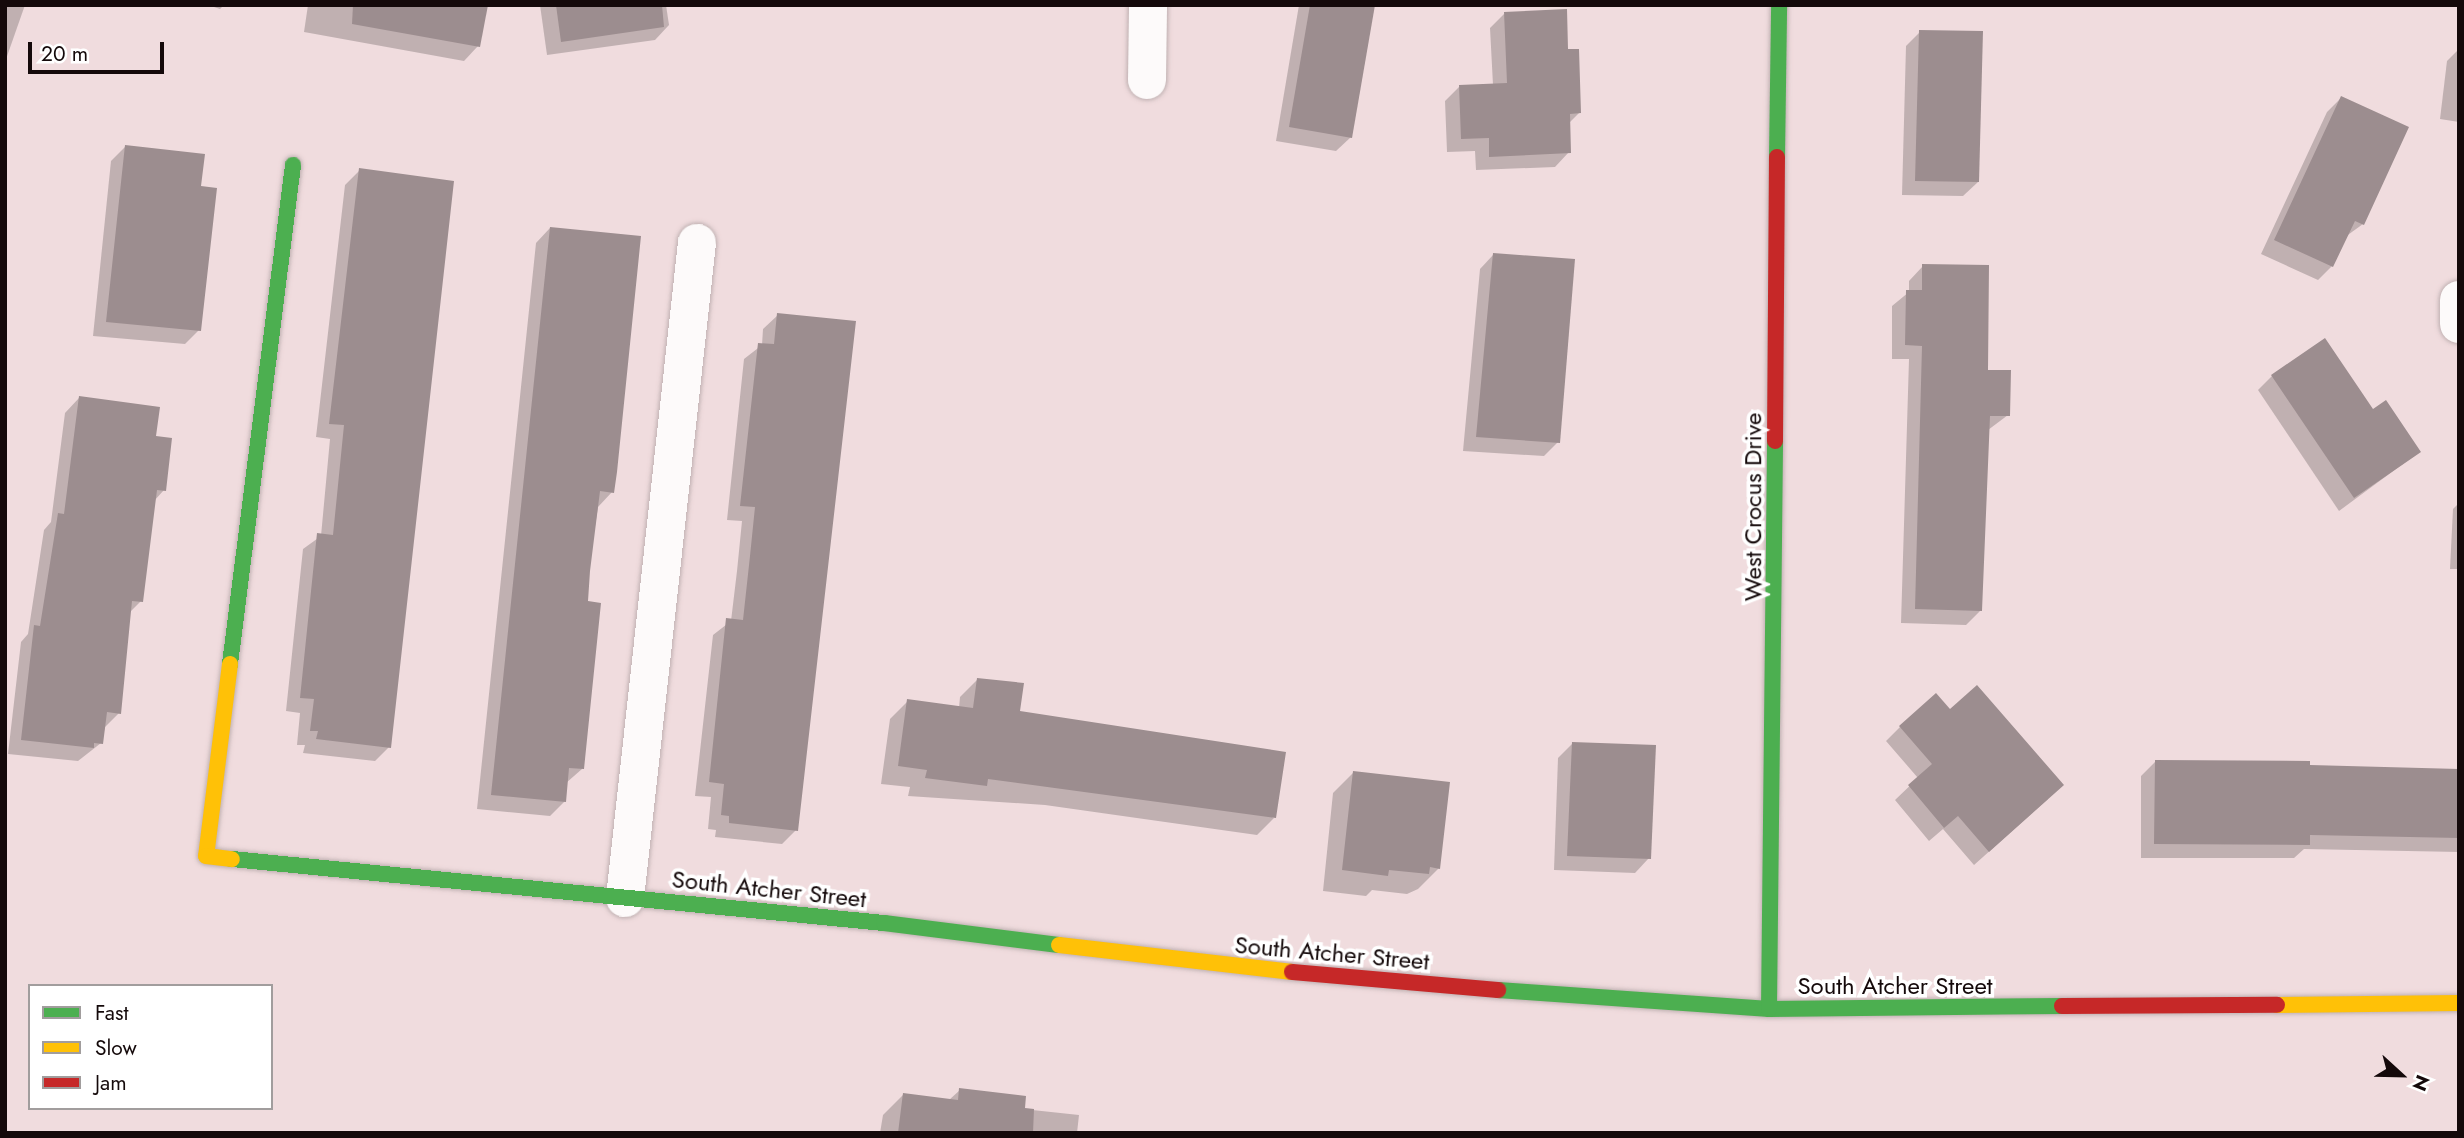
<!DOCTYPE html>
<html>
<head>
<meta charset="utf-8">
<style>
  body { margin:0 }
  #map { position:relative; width:2464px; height:1138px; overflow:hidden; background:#f0dcde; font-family:Jost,sans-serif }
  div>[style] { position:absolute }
  .shadow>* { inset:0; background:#0003 }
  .building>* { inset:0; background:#9c8d8f }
  .roads { filter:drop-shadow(0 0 2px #c0b1b2) drop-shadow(0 0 2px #c0b1b2) }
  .street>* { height:38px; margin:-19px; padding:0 19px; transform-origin:19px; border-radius:19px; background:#fdfafa }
  .fast>* { height:16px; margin:-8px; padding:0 8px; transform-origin:8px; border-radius:8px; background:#4caf50 }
  .slow>* { height:16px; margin:-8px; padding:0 8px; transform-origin:8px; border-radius:8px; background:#ffc107 }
  .jam>* { height:16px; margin:-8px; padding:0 8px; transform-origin:8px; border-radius:8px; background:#c62828 }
  span { translate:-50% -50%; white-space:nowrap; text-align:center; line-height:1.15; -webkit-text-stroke:7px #fff; paint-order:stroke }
  .street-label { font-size:24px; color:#14090a }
  .frame { position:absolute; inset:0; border:7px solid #14090a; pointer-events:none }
  .legend { position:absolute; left:28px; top:984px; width:245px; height:126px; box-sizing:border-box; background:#fff; border:2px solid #a19d9d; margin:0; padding:9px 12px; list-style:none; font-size:21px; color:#14090a }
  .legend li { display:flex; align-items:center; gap:14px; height:35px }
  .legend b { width:35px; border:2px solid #a19d9d }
  .north { position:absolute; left:2366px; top:1040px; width:70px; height:70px; -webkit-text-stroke:5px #fff; paint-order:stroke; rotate:112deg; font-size:19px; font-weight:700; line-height:28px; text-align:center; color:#14090a }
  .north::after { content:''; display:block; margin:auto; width:24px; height:32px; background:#14090a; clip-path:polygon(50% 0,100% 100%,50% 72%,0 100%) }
  .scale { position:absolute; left:28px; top:42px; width:136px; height:32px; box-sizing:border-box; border:4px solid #14090a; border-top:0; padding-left:9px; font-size:21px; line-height:24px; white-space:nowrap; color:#14090a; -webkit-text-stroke:5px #fff; paint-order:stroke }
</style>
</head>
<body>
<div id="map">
  <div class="shadow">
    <div style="clip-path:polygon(5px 5px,25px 5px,5px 62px)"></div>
    <div style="clip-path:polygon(208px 5px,224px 5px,220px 9px)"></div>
    <div style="clip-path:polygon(308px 5px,486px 5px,478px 46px,464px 61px,304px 32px)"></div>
    <div style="clip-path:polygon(540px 5px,666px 5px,669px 25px,655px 40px,547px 55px)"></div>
    <div style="clip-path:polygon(1299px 5px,1373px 5px,1351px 137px,1336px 151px,1276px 141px)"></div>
    <div style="clip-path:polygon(1504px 14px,1566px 51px,1580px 112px,1568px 124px,1569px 152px,1555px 167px,1476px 170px,1475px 151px,1447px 152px,1445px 101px,1459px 87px,1493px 85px,1490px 28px)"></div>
    <div style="clip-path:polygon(1920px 32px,1978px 182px,1963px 196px,1902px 195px,1906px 46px)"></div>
    <div style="clip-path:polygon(2459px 49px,2459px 122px,2440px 119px,2447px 61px)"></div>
    <div style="clip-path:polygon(2341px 98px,2363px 224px,2345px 237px,2332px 266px,2318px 280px,2261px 254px,2327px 112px)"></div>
    <div style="clip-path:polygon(125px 147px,200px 187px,199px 330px,185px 344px,93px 336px,111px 161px)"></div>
    <div style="clip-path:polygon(360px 170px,389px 747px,375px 761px,303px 753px,305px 745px,297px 745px,300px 713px,286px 711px,303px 549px,321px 536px,330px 439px,316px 437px,345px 185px)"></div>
    <div style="clip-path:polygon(550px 228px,612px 492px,598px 507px,588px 571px,582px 769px,566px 783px,565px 801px,550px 816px,477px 809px,536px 243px)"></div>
    <div style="clip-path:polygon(1494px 254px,1558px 442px,1544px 456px,1463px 451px,1480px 269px)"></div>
    <div style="clip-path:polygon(1923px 266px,2008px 415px,1988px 430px,1980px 611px,1966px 625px,1901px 623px,1909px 359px,1892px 359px,1892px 306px,1909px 292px,1909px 281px)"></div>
    <div style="clip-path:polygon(778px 315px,796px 830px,782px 844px,715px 837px,716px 830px,708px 829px,711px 797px,695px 796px,713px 635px,731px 621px,737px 571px,742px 521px,727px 520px,744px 359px,762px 345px,763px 329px)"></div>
    <div style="clip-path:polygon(2272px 376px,2372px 411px,2419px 452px,2339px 511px,2258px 390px)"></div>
    <div style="clip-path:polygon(79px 398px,154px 438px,164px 490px,154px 501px,141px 601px,129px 613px,119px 713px,105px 727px,101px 743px,78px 761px,8px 754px,21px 642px,28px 634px,44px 530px,51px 522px,65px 413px)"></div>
    <div style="clip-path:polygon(2459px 503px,2459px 569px,2450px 569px,2453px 509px)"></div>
    <div style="clip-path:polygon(978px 679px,1018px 712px,1274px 818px,1257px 835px,1045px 805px,908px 796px,910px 787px,881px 784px,890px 719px,908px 701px,959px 708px,960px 697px)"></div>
    <div style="clip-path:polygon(1900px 727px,2048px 799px,1974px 865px,1943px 829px,1929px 841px,1895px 800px,1918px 778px,1886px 741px)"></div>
    <div style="clip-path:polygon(1572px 744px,1649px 858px,1635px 873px,1554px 870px,1558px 758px)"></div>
    <div style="clip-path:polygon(2155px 762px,2459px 771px,2459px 852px,2304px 849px,2294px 858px,2141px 858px,2141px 776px)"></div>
    <div style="clip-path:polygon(1354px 772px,1439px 868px,1418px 889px,1407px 894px,1372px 890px,1366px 896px,1323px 891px,1333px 793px)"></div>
    <div style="clip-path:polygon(960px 1090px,1023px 1109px,1079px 1115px,1077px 1133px,880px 1133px,883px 1115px,903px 1095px,949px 1100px)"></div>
  </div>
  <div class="building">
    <div style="clip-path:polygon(353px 5px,488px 5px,480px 47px,352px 24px)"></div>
    <div style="clip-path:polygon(556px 5px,662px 5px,664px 27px,561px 42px)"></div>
    <div style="clip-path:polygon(1310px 5px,1375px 5px,1352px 138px,1289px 127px)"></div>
    <div style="clip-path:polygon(1567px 9px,1568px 49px,1579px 49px,1581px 113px,1570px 114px,1571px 153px,1489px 157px,1489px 138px,1461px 139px,1459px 85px,1507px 83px,1504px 12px)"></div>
    <div style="clip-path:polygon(1919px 30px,1983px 31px,1979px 182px,1915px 181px)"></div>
    <div style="clip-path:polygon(2341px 96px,2409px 127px,2364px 225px,2355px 221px,2333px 267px,2274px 240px)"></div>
    <div style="clip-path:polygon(125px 145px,205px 154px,201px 186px,217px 188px,201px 331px,106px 322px)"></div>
    <div style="clip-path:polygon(359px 168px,454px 181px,391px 748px,316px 739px,318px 731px,310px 731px,314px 699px,300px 698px,317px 533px,333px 535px,344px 425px,329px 424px)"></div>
    <div style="clip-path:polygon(550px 227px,641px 236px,617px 472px,614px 493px,600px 491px,590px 571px,588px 601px,601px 603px,584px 769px,569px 768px,566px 802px,491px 795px)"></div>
    <div style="clip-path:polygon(1493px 253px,1575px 259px,1560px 443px,1476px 437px)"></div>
    <div style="clip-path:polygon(1922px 264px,1989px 265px,1988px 370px,2011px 370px,2010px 416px,1990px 416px,1982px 611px,1915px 609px,1922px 346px,1905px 345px,1906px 290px,1922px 290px)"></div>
    <div style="clip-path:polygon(777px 313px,856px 321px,798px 831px,729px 823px,729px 816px,721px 815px,724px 784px,709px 782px,726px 618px,743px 620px,750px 556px,755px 507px,740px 506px,758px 343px,774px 344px)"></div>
    <div style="clip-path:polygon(2325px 338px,2373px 409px,2386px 400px,2421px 452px,2354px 498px,2271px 375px)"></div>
    <div style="clip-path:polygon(79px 396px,160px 407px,156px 436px,172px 438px,166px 491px,157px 490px,143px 602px,132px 601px,121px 714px,107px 712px,103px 744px,94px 743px,94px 748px,21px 740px,34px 625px,40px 626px,58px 513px,64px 514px)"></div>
    <div style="clip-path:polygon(977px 678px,1024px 683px,1020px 711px,1286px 752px,1276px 818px,988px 779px,987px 786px,925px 778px,927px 770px,898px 766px,907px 699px,973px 708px)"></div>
    <div style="clip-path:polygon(1977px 685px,2064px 785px,1989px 852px,1958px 816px,1944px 828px,1908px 785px,1932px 764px,1899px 726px,1936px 693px,1950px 709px)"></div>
    <div style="clip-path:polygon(1572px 742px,1656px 745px,1651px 859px,1567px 856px)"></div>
    <div style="clip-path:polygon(2155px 760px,2310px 761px,2310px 765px,2459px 769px,2459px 838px,2310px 835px,2310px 845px,2154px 844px)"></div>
    <div style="clip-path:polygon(1353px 771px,1450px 782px,1440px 869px,1430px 867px,1429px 874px,1389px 870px,1388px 876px,1342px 870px)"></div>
    <div style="clip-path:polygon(959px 1088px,1026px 1096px,1025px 1108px,1034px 1109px,1033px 1133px,898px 1133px,903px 1093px,958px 1100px)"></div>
  </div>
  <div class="roads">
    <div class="street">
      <div style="left:1147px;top:80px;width:75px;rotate:-89.2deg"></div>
      <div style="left:2459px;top:300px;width:24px;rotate:90deg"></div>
      <div style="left:625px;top:898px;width:659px;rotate:-83.73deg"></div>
    </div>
    <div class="fast">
      <div style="left:1777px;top:157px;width:152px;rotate:-89.2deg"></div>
      <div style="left:230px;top:664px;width:503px;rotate:-82.8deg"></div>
      <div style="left:232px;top:859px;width:655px;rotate:5.61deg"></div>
      <div style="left:884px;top:923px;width:176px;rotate:7.2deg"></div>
      <div style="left:1498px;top:990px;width:272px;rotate:4deg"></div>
      <div style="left:1769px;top:1009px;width:293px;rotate:-0.6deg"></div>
      <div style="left:1769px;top:1009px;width:568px;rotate:-89.39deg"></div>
    </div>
    <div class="slow">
      <div style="left:230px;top:664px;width:193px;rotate:97.1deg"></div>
      <div style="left:206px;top:856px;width:26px;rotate:7deg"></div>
      <div style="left:1059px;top:945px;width:235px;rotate:6.6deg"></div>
      <div style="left:2277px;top:1005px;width:182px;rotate:-0.6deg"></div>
    </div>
    <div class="jam">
      <div style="left:1775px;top:441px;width:284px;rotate:-89.6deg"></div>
      <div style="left:1292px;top:972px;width:207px;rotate:5deg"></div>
      <div style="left:2062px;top:1006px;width:215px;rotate:-0.3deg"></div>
    </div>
  </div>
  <div class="street-label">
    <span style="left:1753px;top:507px;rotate:-90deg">West Crocus Drive</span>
    <span style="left:769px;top:889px;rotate:6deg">South Atcher Street</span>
    <span style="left:1332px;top:953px;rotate:5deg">South Atcher Street</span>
    <span style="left:1895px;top:986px">South Atcher Street</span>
  </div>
  <div class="frame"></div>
  <ul class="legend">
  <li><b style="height:9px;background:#4caf50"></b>Fast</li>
  <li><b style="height:9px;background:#ffc107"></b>Slow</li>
  <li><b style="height:9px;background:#c62828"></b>Jam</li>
  </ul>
  <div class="north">N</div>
  <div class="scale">20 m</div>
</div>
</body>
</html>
